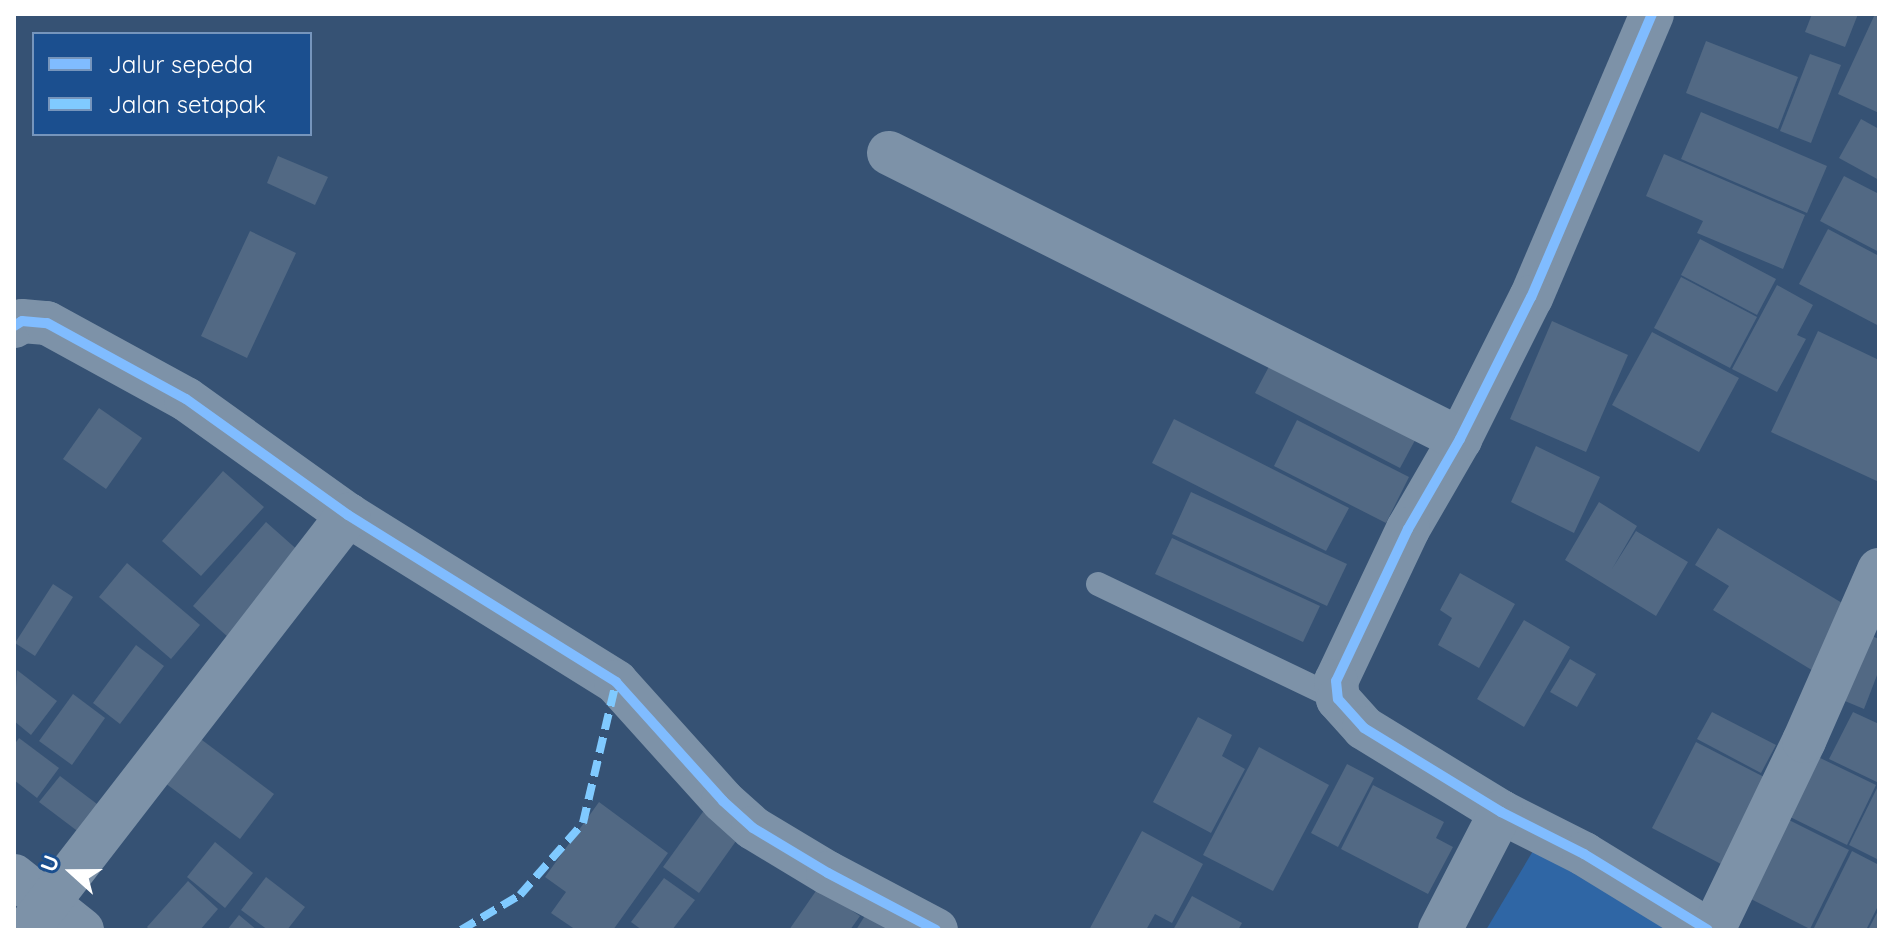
<!DOCTYPE html>
<html>
<head>
<meta charset="utf-8">
<style>
  body { margin:0 }
  #map { position:relative; width:1893px; height:944px; overflow:hidden; background:#365274; font-family:Quicksand,sans-serif }
  div>[style] { position:absolute }
  .green>* { inset:0; background:#2f66a5 }
  .building>* { inset:0; background:#526984 }
  .service>* { height:24px; margin:-12px; padding:0 12px; transform-origin:12px; border-radius:12px; background:#7d92a8 }
  .minor>* { height:44px; margin:-22px; padding:0 22px; transform-origin:22px; border-radius:22px; background:#7d92a8 }
  .quiet>* { height:8px; margin-top:-4px; transform-origin:0; background:repeating-linear-gradient(90deg,#80caff 0 16px,transparent 0 24px) }
  .cycleway>* { height:10px; margin:-5px; padding:0 5px; transform-origin:5px; border-radius:5px; background:#80bcff }
  span { translate:-50% -50%; white-space:nowrap; text-align:center; line-height:1.15; -webkit-text-stroke:6px #1b4f8f; paint-order:stroke }
  .frame { position:absolute; inset:0; border:16px solid #fff; pointer-events:none }
  .legend { position:absolute; left:32px; top:32px; width:280px; height:104px; box-sizing:border-box; background:#1b4f8f; border:2px solid #7695bc; margin:0; padding:10px 14px; list-style:none; font-size:24px; color:#fff }
  .legend li { display:flex; align-items:center; gap:16px; height:40px }
  .legend b { width:40px; border:2px solid #7695bc }
  .north { position:absolute; left:32px; top:832px; width:80px; height:80px; -webkit-text-stroke:6px #1b4f8f; paint-order:stroke; rotate:291deg; font-size:22px; font-weight:700; line-height:32px; text-align:center; color:#fff }
  .north::after { content:''; display:block; margin:auto; width:28px; height:36px; background:#fff; clip-path:polygon(50% 0,100% 100%,50% 72%,0 100%) }
</style>
</head>
<body>
<div id="map">
  <div class="green">
    <div style="clip-path:polygon(1543px 834px,1708px 930px,1486px 930px)"></div>
  </div>
  <div class="building">
    <div style="clip-path:polygon(1812px 14px,1858px 14px,1845px 47px,1805px 32px)"></div>
    <div style="clip-path:polygon(1875px 14px,1879px 14px,1879px 113px,1838px 94px)"></div>
    <div style="clip-path:polygon(1706px 41px,1798px 77px,1778px 129px,1686px 93px)"></div>
    <div style="clip-path:polygon(1810px 54px,1841px 65px,1811px 143px,1780px 131px)"></div>
    <div style="clip-path:polygon(1701px 112px,1827px 166px,1807px 213px,1681px 159px)"></div>
    <div style="clip-path:polygon(1861px 119px,1879px 129px,1879px 180px,1839px 158px)"></div>
    <div style="clip-path:polygon(1664px 154px,1805px 215px,1783px 269px,1697px 233px,1703px 221px,1646px 196px)"></div>
    <div style="clip-path:polygon(278px 156px,328px 177px,315px 205px,267px 183px)"></div>
    <div style="clip-path:polygon(1844px 176px,1879px 194px,1879px 252px,1820px 221px)"></div>
    <div style="clip-path:polygon(1828px 229px,1879px 256px,1879px 326px,1799px 284px)"></div>
    <div style="clip-path:polygon(250px 231px,296px 253px,247px 358px,201px 336px)"></div>
    <div style="clip-path:polygon(1700px 239px,1776px 279px,1757px 315px,1681px 275px)"></div>
    <div style="clip-path:polygon(1681px 277px,1757px 317px,1730px 368px,1654px 328px)"></div>
    <div style="clip-path:polygon(1777px 285px,1813px 305px,1797px 335px,1806px 339px,1777px 392px,1732px 369px)"></div>
    <div style="clip-path:polygon(1552px 321px,1628px 355px,1586px 452px,1510px 419px)"></div>
    <div style="clip-path:polygon(1818px 331px,1879px 360px,1879px 482px,1771px 432px)"></div>
    <div style="clip-path:polygon(1652px 332px,1739px 378px,1699px 452px,1612px 405px)"></div>
    <div style="clip-path:polygon(1275px 355px,1420px 431px,1400px 468px,1255px 393px)"></div>
    <div style="clip-path:polygon(99px 408px,142px 438px,106px 489px,63px 459px)"></div>
    <div style="clip-path:polygon(1174px 419px,1349px 508px,1326px 551px,1152px 463px)"></div>
    <div style="clip-path:polygon(1297px 420px,1409px 477px,1386px 523px,1274px 466px)"></div>
    <div style="clip-path:polygon(1536px 446px,1600px 477px,1574px 533px,1511px 502px)"></div>
    <div style="clip-path:polygon(223px 471px,264px 507px,201px 576px,162px 541px)"></div>
    <div style="clip-path:polygon(1191px 492px,1347px 564px,1327px 606px,1172px 534px)"></div>
    <div style="clip-path:polygon(1599px 502px,1637px 526px,1612px 569px,1636px 531px,1688px 562px,1656px 616px,1565px 560px)"></div>
    <div style="clip-path:polygon(266px 522px,301px 553px,228px 637px,193px 606px)"></div>
    <div style="clip-path:polygon(1718px 528px,1852px 609px,1815px 672px,1713px 610px,1729px 586px,1695px 565px)"></div>
    <div style="clip-path:polygon(1172px 538px,1320px 606px,1303px 642px,1155px 574px)"></div>
    <div style="clip-path:polygon(127px 563px,200px 625px,171px 659px,99px 597px)"></div>
    <div style="clip-path:polygon(1460px 573px,1515px 604px,1479px 668px,1438px 645px,1452px 618px,1440px 610px)"></div>
    <div style="clip-path:polygon(53px 584px,73px 597px,35px 656px,15px 643px)"></div>
    <div style="clip-path:polygon(1524px 620px,1570px 647px,1524px 727px,1477px 699px)"></div>
    <div style="clip-path:polygon(1859px 631px,1879px 639px,1879px 670px,1864px 709px,1833px 696px)"></div>
    <div style="clip-path:polygon(136px 645px,164px 666px,120px 724px,93px 703px)"></div>
    <div style="clip-path:polygon(1570px 659px,1596px 674px,1577px 707px,1550px 692px)"></div>
    <div style="clip-path:polygon(17px 670px,57px 701px,31px 735px,14px 721px)"></div>
    <div style="clip-path:polygon(73px 694px,105px 718px,72px 765px,39px 741px)"></div>
    <div style="clip-path:polygon(1712px 712px,1776px 745px,1761px 773px,1697px 739px)"></div>
    <div style="clip-path:polygon(1853px 712px,1879px 724px,1879px 783px,1829px 759px)"></div>
    <div style="clip-path:polygon(1198px 717px,1232px 735px,1222px 756px,1245px 769px,1211px 833px,1153px 802px)"></div>
    <div style="clip-path:polygon(190px 731px,274px 794px,240px 839px,157px 777px)"></div>
    <div style="clip-path:polygon(19px 738px,59px 768px,37px 798px,14px 780px,14px 745px)"></div>
    <div style="clip-path:polygon(1696px 742px,1766px 778px,1721px 864px,1652px 828px)"></div>
    <div style="clip-path:polygon(1259px 747px,1329px 785px,1273px 891px,1203px 855px)"></div>
    <div style="clip-path:polygon(1814px 755px,1876px 785px,1847px 845px,1784px 814px)"></div>
    <div style="clip-path:polygon(1347px 764px,1374px 778px,1338px 847px,1311px 833px)"></div>
    <div style="clip-path:polygon(60px 776px,101px 807px,80px 833px,39px 802px)"></div>
    <div style="clip-path:polygon(1879px 784px,1879px 860px,1849px 845px)"></div>
    <div style="clip-path:polygon(1373px 785px,1444px 822px,1436px 838px,1453px 847px,1428px 894px,1341px 849px)"></div>
    <div style="clip-path:polygon(599px 802px,668px 853px,613px 930px,576px 930px,551px 913px,566px 892px,545px 877px)"></div>
    <div style="clip-path:polygon(705px 809px,741px 834px,699px 893px,663px 867px)"></div>
    <div style="clip-path:polygon(1783px 817px,1849px 850px,1810px 929px,1745px 896px)"></div>
    <div style="clip-path:polygon(1142px 831px,1203px 864px,1172px 923px,1155px 914px,1146px 930px,1089px 930px)"></div>
    <div style="clip-path:polygon(215px 842px,253px 873px,225px 908px,187px 877px)"></div>
    <div style="clip-path:polygon(1852px 851px,1879px 865px,1879px 904px,1866px 930px,1813px 930px)"></div>
    <div style="clip-path:polygon(266px 877px,305px 907px,287px 930px,268px 930px,241px 910px)"></div>
    <div style="clip-path:polygon(664px 878px,695px 900px,672px 930px,642px 930px,631px 922px)"></div>
    <div style="clip-path:polygon(188px 881px,218px 909px,200px 930px,150px 930px,147px 927px)"></div>
    <div style="clip-path:polygon(818px 888px,860px 916px,850px 930px,789px 930px)"></div>
    <div style="clip-path:polygon(1192px 896px,1242px 923px,1238px 930px,1173px 930px)"></div>
    <div style="clip-path:polygon(871px 906px,908px 930px,856px 930px)"></div>
    <div style="clip-path:polygon(1879px 909px,1879px 930px,1868px 930px)"></div>
    <div style="clip-path:polygon(239px 915px,257px 930px,227px 930px)"></div>
  </div>
  <div class="service">
    <div style="left:1098px;top:584px;width:266px;rotate:25.6deg"></div>
  </div>
  <div class="minor">
    <div style="left:1652px;top:14px;width:308px;rotate:113.1deg"></div>
    <div style="left:1531px;top:297px;width:159px;rotate:116.6deg"></div>
    <div style="left:1460px;top:439px;width:104px;rotate:120deg"></div>
    <div style="left:1408px;top:529px;width:168px;rotate:115.3deg"></div>
    <div style="left:1336px;top:681px;width:18px;rotate:84deg"></div>
    <div style="left:1338px;top:699px;width:39px;rotate:48deg"></div>
    <div style="left:1364px;top:728px;width:161px;rotate:31.5deg"></div>
    <div style="left:1501px;top:812px;width:93px;rotate:26.8deg"></div>
    <div style="left:1584px;top:854px;width:145px;rotate:31.5deg"></div>
    <div style="left:889px;top:153px;width:639px;rotate:26.61deg"></div>
    <div style="left:14px;top:326px;width:9px;rotate:-32deg"></div>
    <div style="left:22px;top:321px;width:25px;rotate:5deg"></div>
    <div style="left:47px;top:323px;width:158px;rotate:28.7deg"></div>
    <div style="left:186px;top:399px;width:199px;rotate:35.6deg"></div>
    <div style="left:348px;top:515px;width:316px;rotate:31.9deg"></div>
    <div style="left:616px;top:682px;width:160px;rotate:48deg"></div>
    <div style="left:723px;top:801px;width:40px;rotate:42deg"></div>
    <div style="left:753px;top:828px;width:87px;rotate:31deg"></div>
    <div style="left:828px;top:873px;width:122px;rotate:27.8deg"></div>
    <div style="left:14px;top:876px;width:87px;rotate:38.5deg"></div>
    <div style="left:27px;top:930px;width:525px;rotate:-52.28deg"></div>
    <div style="left:1440px;top:930px;width:133px;rotate:-62.7deg"></div>
    <div style="left:1713px;top:930px;width:210px;rotate:-64.3deg"></div>
    <div style="left:1804px;top:741px;width:187px;rotate:-66.3deg"></div>
  </div>
  <div class="quiet">
    <div style="left:461px;top:930px;width:69px;rotate:-30.7deg"></div>
    <div style="left:520px;top:895px;width:96px;rotate:-48.8deg"></div>
    <div style="left:583px;top:823px;width:145px;rotate:-76.8deg"></div>
  </div>
  <div class="cycleway">
    <div style="left:1652px;top:14px;width:308px;rotate:113.1deg"></div>
    <div style="left:1531px;top:297px;width:159px;rotate:116.6deg"></div>
    <div style="left:1460px;top:439px;width:104px;rotate:120deg"></div>
    <div style="left:1408px;top:529px;width:168px;rotate:115.3deg"></div>
    <div style="left:1336px;top:681px;width:18px;rotate:84deg"></div>
    <div style="left:1338px;top:699px;width:39px;rotate:48deg"></div>
    <div style="left:1364px;top:728px;width:161px;rotate:31.5deg"></div>
    <div style="left:1501px;top:812px;width:93px;rotate:26.8deg"></div>
    <div style="left:1584px;top:854px;width:145px;rotate:31.5deg"></div>
    <div style="left:14px;top:326px;width:9px;rotate:-32deg"></div>
    <div style="left:22px;top:321px;width:25px;rotate:5deg"></div>
    <div style="left:47px;top:323px;width:158px;rotate:28.7deg"></div>
    <div style="left:186px;top:399px;width:199px;rotate:35.6deg"></div>
    <div style="left:348px;top:515px;width:316px;rotate:31.9deg"></div>
    <div style="left:616px;top:682px;width:160px;rotate:48deg"></div>
    <div style="left:723px;top:801px;width:40px;rotate:42deg"></div>
    <div style="left:753px;top:828px;width:87px;rotate:31deg"></div>
    <div style="left:828px;top:873px;width:122px;rotate:27.8deg"></div>
  </div>
  <div class="frame"></div>
  <ul class="legend">
  <li><b style="height:10px;background:#80bcff"></b>Jalur sepeda</li>
  <li><b style="height:10px;background:#80caff"></b>Jalan setapak</li>
  </ul>
  <div class="north">U</div>
</div>
</body>
</html>
